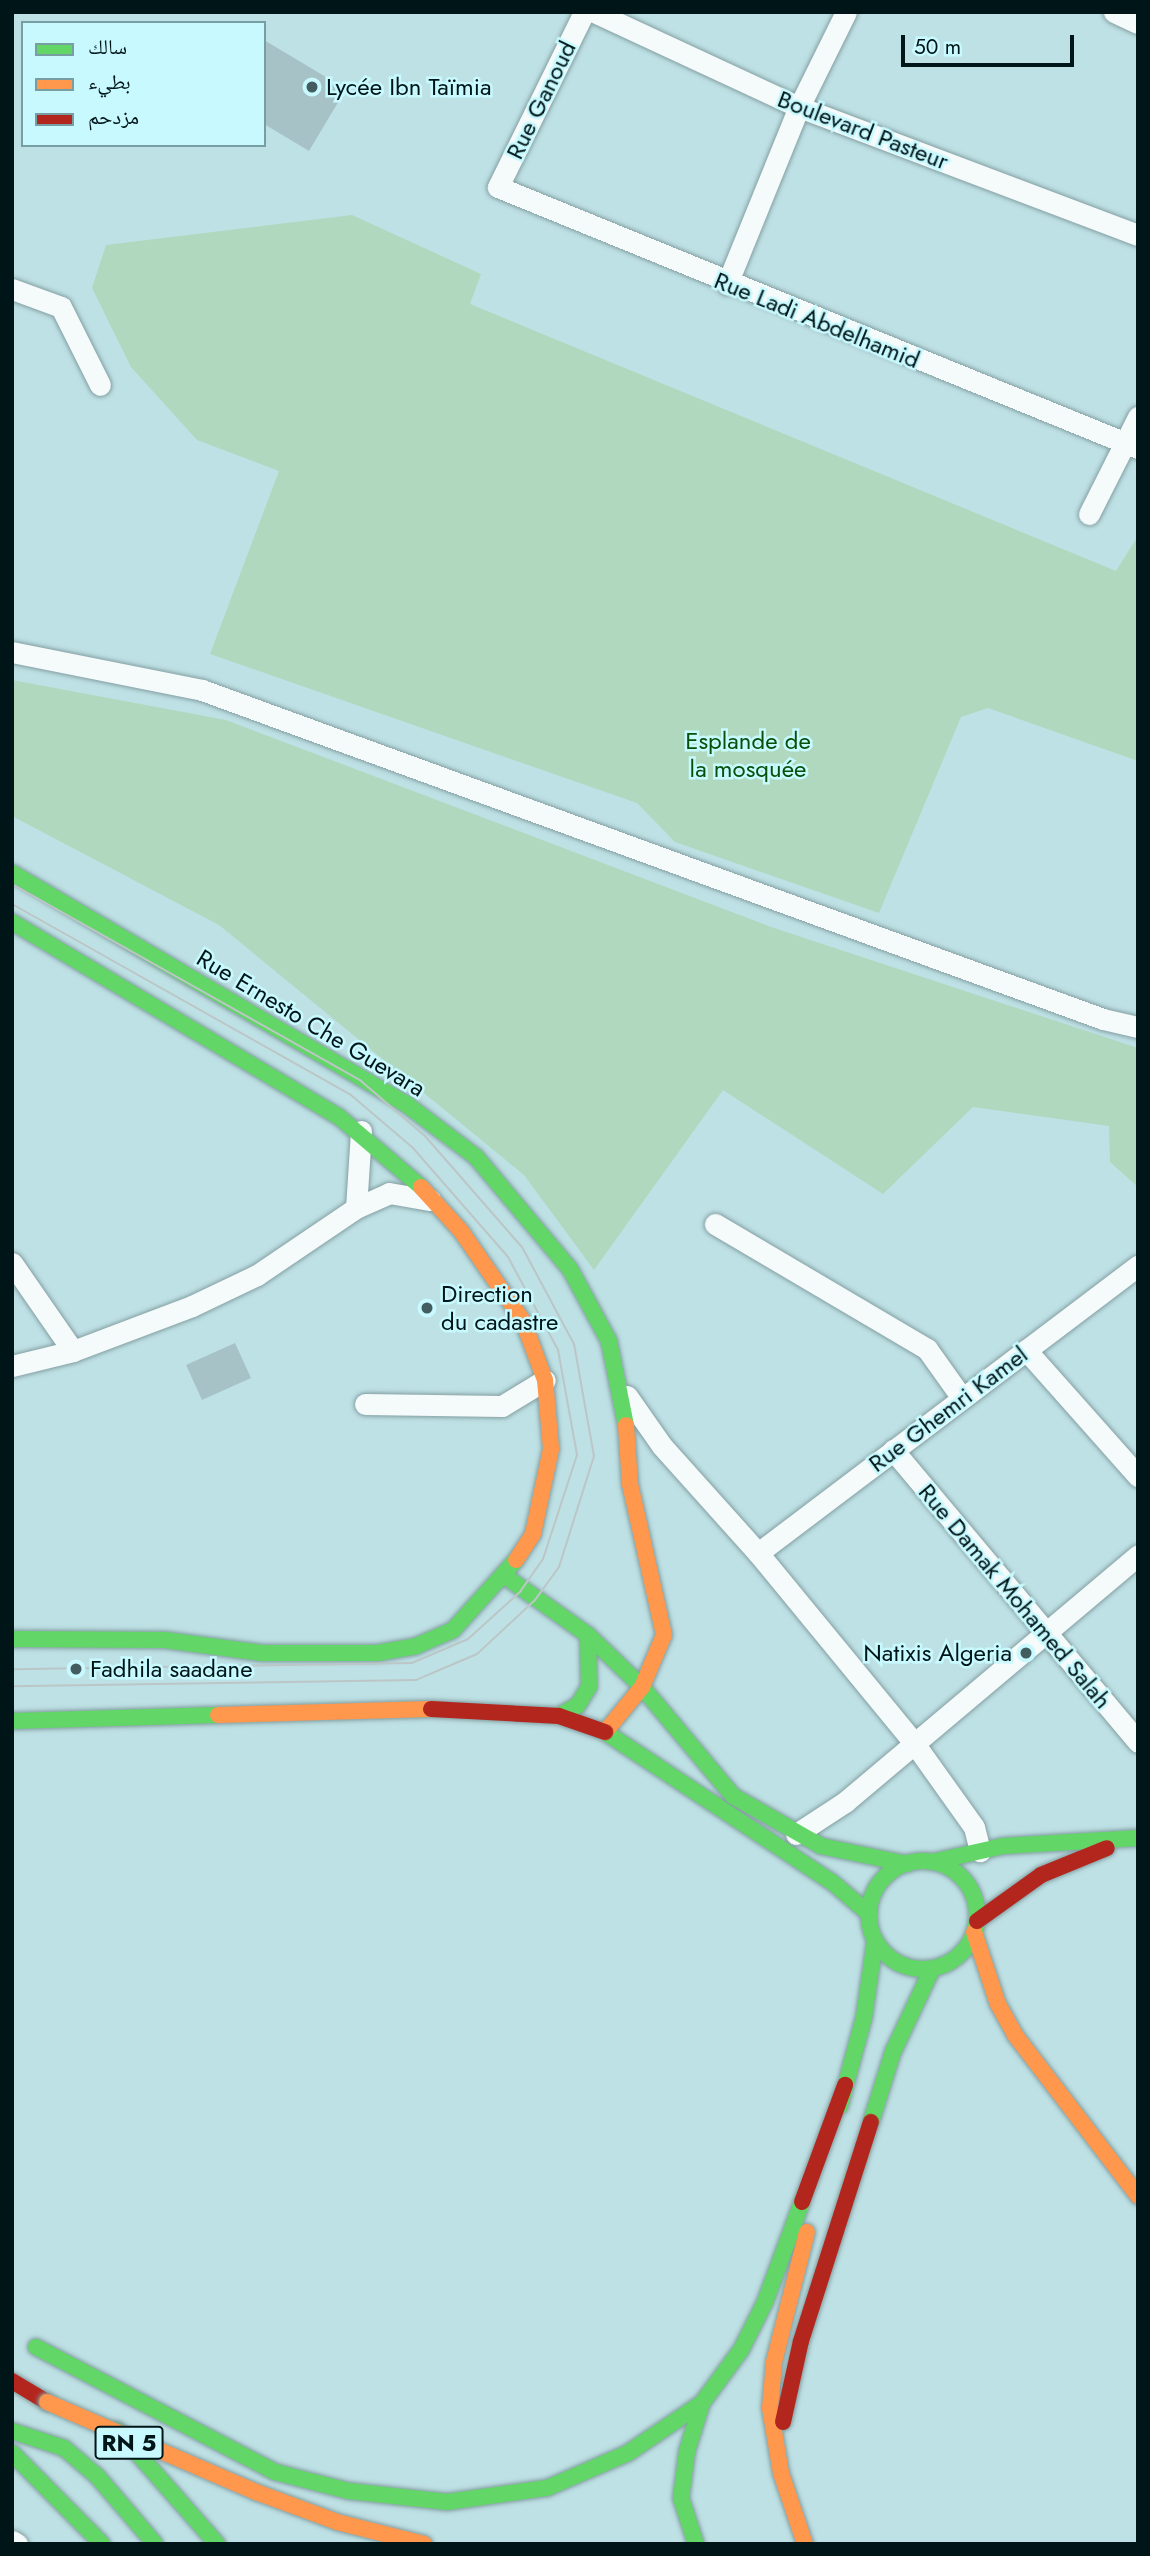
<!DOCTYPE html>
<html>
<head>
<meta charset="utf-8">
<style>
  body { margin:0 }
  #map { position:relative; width:1150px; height:2556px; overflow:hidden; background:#bee1e5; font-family:Jost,"Noto Naskh Arabic",sans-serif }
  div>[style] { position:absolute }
  .green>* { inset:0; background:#afd8be }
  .building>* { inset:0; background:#a7c2c7 }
  .roads { filter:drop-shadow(0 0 2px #849fa2) drop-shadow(0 0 2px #849fa2) }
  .street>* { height:21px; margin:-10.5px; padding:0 10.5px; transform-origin:10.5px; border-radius:10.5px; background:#f5fafb }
  .fast>* { height:16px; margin:-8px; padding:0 8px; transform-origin:8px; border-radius:8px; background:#63d668 }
  .fast>.ring { margin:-8px; padding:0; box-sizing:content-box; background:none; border:16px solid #63d668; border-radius:50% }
  .slow>* { height:16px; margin:-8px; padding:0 8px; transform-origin:8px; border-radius:8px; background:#ff974d }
  .jam>* { height:16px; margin:-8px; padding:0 8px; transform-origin:8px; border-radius:8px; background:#b3261e }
  .tram>* { height:2px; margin:-1px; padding:0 1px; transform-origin:1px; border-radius:1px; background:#bcc6c6 }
  .bridges { filter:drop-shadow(0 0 2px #849fa2) drop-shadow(0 0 2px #849fa2) }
  .slow-bridge>* { height:16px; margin:-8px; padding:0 8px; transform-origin:8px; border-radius:8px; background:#ff974d }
  .dots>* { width:19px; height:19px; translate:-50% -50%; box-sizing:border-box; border:4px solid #c7f9fe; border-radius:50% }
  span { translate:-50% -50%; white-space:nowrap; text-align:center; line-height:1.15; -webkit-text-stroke:5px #c7f9fe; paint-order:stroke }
  .shield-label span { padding:2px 5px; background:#c7f9fe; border:2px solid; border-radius:5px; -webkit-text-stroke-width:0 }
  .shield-label { font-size:23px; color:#001518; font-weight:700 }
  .poi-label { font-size:24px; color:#001518 }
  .left { translate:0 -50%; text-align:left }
  .right { translate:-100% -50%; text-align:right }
  .street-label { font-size:24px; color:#001518 }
  .park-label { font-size:24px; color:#06510a }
  .frame { position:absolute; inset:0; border:14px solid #001518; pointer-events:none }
  .legend { position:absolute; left:21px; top:21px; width:245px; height:126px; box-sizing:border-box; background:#c7f9fe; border:2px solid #779ea2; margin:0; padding:9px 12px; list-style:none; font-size:21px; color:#001518 }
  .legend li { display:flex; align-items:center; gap:14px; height:35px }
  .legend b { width:35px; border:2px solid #779ea2 }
  .scale { position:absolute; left:901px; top:35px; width:173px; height:32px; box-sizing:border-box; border:4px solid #001518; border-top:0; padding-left:9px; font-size:21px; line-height:24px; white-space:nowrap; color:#001518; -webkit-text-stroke:5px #c7f9fe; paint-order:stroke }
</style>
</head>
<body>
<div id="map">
  <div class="green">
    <div style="clip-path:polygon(352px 215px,481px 274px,470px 304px,1116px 571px,1138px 536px,1138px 761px,988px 708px,961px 717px,879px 913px,675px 842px,637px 803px,210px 654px,279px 471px,197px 440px,131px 367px,92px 288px,106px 245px)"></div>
    <div style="clip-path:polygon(12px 680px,226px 720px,771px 927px,1138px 1048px,1138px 1187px,1110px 1162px,1109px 1126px,973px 1107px,883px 1194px,723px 1090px,594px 1270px,524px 1175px,219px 925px,12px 816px)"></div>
  </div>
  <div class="building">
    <div style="clip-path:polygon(264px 40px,346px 89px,309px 151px,264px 124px)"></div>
    <div style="clip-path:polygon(235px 1343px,251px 1378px,202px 1400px,186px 1365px)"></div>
  </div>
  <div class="roads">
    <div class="street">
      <div style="left:584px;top:12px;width:195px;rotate:116.2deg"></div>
      <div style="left:498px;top:187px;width:691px;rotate:22.19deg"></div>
      <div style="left:594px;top:12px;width:226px;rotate:24.9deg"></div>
      <div style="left:799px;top:107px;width:362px;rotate:20.7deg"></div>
      <div style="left:1114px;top:12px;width:26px;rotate:25deg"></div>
      <div style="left:727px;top:284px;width:191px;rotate:-67.9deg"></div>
      <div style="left:799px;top:107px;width:106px;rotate:-63.7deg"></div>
      <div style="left:12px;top:289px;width:52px;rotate:20.2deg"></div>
      <div style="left:61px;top:307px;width:87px;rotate:63.4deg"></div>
      <div style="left:1089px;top:514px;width:109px;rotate:-63.2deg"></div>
      <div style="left:12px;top:652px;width:194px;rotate:11.3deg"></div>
      <div style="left:202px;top:690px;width:959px;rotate:20.06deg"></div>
      <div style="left:1103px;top:1019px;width:36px;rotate:13deg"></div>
      <div style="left:361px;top:1131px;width:77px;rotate:93.7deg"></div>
      <div style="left:356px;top:1208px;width:36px;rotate:-24deg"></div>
      <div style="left:389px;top:1193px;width:42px;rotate:9.7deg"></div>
      <div style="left:715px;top:1224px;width:246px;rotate:30.5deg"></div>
      <div style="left:927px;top:1349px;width:60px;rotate:54.5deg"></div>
      <div style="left:12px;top:1263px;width:107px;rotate:55.3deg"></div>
      <div style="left:1026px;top:1350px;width:169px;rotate:48.4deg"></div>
      <div style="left:12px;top:1366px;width:63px;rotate:-13.8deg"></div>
      <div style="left:73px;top:1351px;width:127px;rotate:-20.7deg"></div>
      <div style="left:192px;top:1306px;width:72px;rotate:-25.5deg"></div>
      <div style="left:257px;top:1275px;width:120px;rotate:-34.1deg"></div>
      <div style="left:627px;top:1396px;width:61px;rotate:55deg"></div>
      <div style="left:662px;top:1446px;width:144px;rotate:48.1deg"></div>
      <div style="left:758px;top:1553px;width:246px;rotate:50.6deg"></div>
      <div style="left:914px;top:1743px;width:103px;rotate:54.5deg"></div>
      <div style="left:974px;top:1827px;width:25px;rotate:76deg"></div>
      <div style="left:365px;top:1404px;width:137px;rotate:0.8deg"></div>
      <div style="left:502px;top:1406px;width:50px;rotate:-31.2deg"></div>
      <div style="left:893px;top:1450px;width:381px;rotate:50deg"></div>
      <div style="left:758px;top:1553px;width:476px;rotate:-37.1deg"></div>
      <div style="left:796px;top:1834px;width:59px;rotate:-33.1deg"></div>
      <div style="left:845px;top:1802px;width:383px;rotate:-40.1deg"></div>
      <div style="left:12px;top:2541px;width:6px;rotate:31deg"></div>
    </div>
    <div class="fast">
      <div style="left:12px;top:873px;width:457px;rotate:30.4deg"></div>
      <div style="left:406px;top:1104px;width:88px;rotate:37.1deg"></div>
      <div style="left:476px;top:1157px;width:146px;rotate:50deg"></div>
      <div style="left:570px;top:1269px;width:82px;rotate:61.6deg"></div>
      <div style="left:609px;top:1341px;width:86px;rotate:78.6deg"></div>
      <div style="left:12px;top:922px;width:379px;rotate:30.8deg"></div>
      <div style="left:338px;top:1116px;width:109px;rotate:40.5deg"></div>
      <div style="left:506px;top:1577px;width:100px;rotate:35.3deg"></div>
      <div style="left:588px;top:1635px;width:75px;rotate:43.9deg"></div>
      <div style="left:642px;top:1687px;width:142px;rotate:50.1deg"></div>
      <div style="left:733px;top:1796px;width:101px;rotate:29.6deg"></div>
      <div style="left:821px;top:1846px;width:88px;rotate:11.8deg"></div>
      <div style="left:12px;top:1639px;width:153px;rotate:0.4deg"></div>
      <div style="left:165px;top:1640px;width:98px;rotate:7.6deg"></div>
      <div style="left:262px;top:1653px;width:115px"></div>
      <div style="left:377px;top:1653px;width:40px;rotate:-10deg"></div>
      <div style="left:416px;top:1646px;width:40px;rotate:-23.4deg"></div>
      <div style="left:453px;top:1630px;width:94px;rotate:-48deg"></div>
      <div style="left:559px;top:1716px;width:22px;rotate:-30deg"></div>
      <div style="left:578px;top:1705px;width:21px;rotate:-59deg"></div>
      <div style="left:589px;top:1687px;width:52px;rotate:-91.1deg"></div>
      <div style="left:12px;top:1721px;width:206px;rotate:-1.7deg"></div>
      <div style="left:605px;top:1732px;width:272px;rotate:33.5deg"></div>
      <div style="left:832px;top:1882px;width:48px;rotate:40.7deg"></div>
      <div class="ring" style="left:869px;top:1861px;width:92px;height:92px"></div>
      <div style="left:932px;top:1862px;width:73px;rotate:-12.7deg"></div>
      <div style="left:1003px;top:1846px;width:135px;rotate:-3.4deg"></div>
      <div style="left:840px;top:2106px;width:92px;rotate:-74.9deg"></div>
      <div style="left:864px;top:2017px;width:77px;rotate:-81.8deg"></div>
      <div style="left:871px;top:2122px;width:73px;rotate:-72.6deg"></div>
      <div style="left:893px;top:2052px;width:92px;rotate:-64.8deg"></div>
      <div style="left:36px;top:2347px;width:270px;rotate:27.6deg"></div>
      <div style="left:275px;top:2472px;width:76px;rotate:14.4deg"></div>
      <div style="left:349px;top:2491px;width:99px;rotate:6.4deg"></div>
      <div style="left:447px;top:2502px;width:101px;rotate:-8deg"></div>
      <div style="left:547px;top:2488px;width:88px;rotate:-23.4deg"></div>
      <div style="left:628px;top:2453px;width:89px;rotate:-34deg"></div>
      <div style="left:702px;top:2403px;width:66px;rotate:-53.7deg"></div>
      <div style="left:741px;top:2350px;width:54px;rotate:-63.4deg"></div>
      <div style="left:765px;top:2302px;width:107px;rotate:-69.7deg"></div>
      <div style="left:117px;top:2430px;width:152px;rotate:48.7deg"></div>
      <div style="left:12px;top:2431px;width:55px;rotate:18.1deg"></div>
      <div style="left:64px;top:2448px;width:43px;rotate:40.3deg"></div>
      <div style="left:97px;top:2476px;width:89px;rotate:49.5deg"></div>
      <div style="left:12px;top:2453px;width:128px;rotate:45.3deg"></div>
      <div style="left:696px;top:2544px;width:48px;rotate:-108.1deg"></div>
      <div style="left:681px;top:2498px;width:47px;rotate:-82.7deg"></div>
      <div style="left:687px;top:2451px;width:50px;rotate:-72.6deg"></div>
    </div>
    <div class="slow">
      <div style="left:421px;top:1187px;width:59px;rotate:47.7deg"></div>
      <div style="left:461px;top:1231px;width:109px;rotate:55.4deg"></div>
      <div style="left:523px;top:1321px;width:63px;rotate:69.6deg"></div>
      <div style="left:545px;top:1380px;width:69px;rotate:85deg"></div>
      <div style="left:551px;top:1449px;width:87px;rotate:102deg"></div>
      <div style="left:533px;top:1534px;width:31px;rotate:123deg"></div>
      <div style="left:218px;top:1715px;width:213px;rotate:-1.6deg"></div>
      <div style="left:605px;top:1732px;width:58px;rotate:-50.6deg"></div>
      <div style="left:642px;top:1687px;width:56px;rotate:-67.1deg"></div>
      <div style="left:664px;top:1635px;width:155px;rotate:-102.7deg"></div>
      <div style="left:630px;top:1484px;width:59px;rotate:-93.9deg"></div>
      <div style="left:974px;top:1932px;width:76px;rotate:71.6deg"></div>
      <div style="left:998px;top:2004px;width:35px;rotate:61deg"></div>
      <div style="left:1015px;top:2035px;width:203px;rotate:52.6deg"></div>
      <div style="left:805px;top:2544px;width:75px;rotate:-108.7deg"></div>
      <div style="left:781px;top:2473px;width:66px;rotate:-99.6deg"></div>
      <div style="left:770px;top:2408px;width:46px;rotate:-85deg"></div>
      <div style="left:774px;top:2362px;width:134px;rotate:-75.8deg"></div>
    </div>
    <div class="jam">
      <div style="left:431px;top:1709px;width:128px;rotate:3.1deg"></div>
      <div style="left:559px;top:1716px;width:49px;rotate:19.2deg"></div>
      <div style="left:977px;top:1921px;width:79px;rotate:-35.7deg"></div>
      <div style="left:1041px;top:1875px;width:71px;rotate:-22.2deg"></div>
      <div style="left:802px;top:2202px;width:125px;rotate:-69.8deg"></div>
      <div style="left:12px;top:2381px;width:41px;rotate:31deg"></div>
      <div style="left:783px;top:2422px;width:83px;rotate:-77.5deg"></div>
      <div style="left:801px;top:2341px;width:230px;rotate:-72.3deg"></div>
    </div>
  </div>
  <div class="tram">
    <div style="left:12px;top:884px;width:401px;rotate:29.4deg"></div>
    <div style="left:361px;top:1081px;width:84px;rotate:40.7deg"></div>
    <div style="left:425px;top:1136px;width:147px;rotate:48.9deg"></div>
    <div style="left:522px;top:1247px;width:110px;rotate:61.8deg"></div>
    <div style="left:574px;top:1344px;width:114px;rotate:79.9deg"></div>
    <div style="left:594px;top:1456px;width:116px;rotate:107.5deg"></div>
    <div style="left:559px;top:1567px;width:41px;rotate:126deg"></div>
    <div style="left:535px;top:1600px;width:79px;rotate:137deg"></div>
    <div style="left:477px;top:1654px;width:66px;rotate:156.9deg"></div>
    <div style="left:416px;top:1680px;width:404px;rotate:179.1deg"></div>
    <div style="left:12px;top:904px;width:389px;rotate:29.4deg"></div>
    <div style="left:351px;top:1095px;width:82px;rotate:40.5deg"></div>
    <div style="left:413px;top:1148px;width:145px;rotate:48.9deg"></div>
    <div style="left:508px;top:1257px;width:106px;rotate:61.7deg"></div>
    <div style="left:558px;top:1350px;width:107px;rotate:79.7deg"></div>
    <div style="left:577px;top:1455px;width:109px;rotate:108.1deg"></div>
    <div style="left:543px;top:1559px;width:39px;rotate:125deg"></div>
    <div style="left:521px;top:1591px;width:72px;rotate:137.8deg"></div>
    <div style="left:468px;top:1639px;width:61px;rotate:156.8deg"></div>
    <div style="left:412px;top:1663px;width:400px;rotate:179.1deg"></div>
  </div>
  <div class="bridges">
    <div class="slow-bridge">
      <div style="left:47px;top:2402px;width:228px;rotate:23.3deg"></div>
      <div style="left:256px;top:2492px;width:86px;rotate:20.3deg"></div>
      <div style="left:337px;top:2522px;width:90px;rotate:14.2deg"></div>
    </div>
  </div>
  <div class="dots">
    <div style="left:312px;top:87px;background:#425c60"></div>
    <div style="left:427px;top:1308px;background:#425c60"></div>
    <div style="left:1026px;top:1653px;background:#425c60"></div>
    <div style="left:76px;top:1669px;background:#425c60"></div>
  </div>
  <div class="shield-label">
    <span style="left:129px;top:2443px">RN 5</span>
  </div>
  <div class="poi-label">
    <span class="left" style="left:326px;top:87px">Lycée Ibn Taïmia</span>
    <span class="left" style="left:441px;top:1308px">Direction<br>du cadastre</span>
    <span class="right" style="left:1012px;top:1653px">Natixis Algeria</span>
    <span class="left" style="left:90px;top:1669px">Fadhila saadane</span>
  </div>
  <div class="street-label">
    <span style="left:541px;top:100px;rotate:-64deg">Rue Ganoud</span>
    <span style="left:863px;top:130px;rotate:21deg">Boulevard Pasteur</span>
    <span style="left:817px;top:320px;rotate:22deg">Rue Ladi Abdelhamid</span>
    <span style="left:311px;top:1023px;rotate:31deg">Rue Ernesto Che Guevara</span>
    <span style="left:948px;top:1409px;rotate:-37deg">Rue Ghemri Kamel</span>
    <span style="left:1015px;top:1596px;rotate:50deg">Rue Damak Mohamed Salah</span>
  </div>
  <div class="park-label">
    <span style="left:748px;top:755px">Esplande de<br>la mosquée</span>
  </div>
  <div class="frame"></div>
  <ul class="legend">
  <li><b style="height:9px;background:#63d668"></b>سالك</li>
  <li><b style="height:9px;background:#ff974d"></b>بطيء</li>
  <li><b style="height:9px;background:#b3261e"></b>مزدحم</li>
  </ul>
  <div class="scale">50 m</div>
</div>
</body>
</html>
